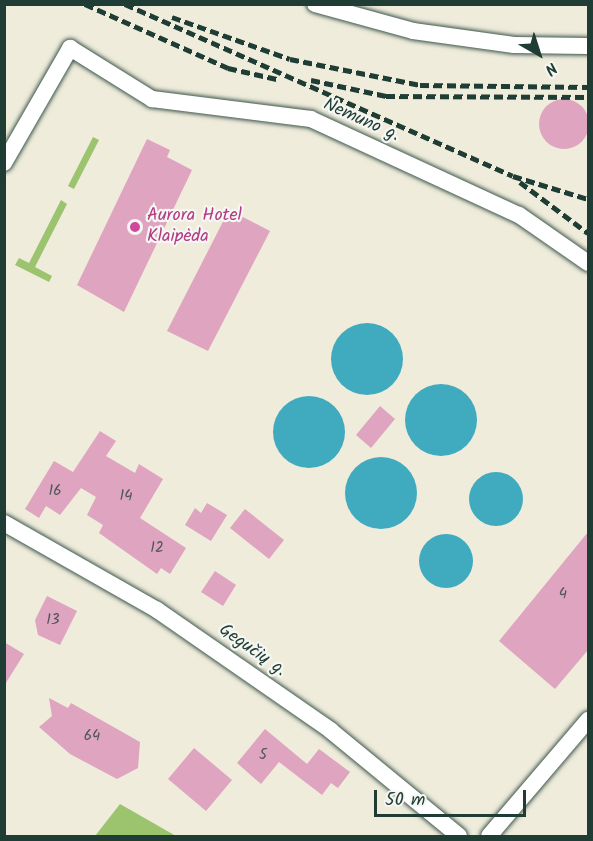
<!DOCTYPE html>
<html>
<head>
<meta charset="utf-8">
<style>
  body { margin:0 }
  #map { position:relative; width:593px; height:841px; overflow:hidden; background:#efecdb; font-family:Kalam,sans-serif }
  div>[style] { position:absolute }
  .green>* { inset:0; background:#9cc46f }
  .water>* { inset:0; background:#40abbf }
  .round { border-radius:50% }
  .building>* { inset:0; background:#dea4c0 }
  .roads { filter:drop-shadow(0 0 2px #3e574d) drop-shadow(0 0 2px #3e574d) }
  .minor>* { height:16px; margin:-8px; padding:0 8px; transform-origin:8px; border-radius:8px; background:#fff }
  .rail>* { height:4.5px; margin-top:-2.25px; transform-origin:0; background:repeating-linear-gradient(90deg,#1f3d34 0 9px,transparent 0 13.5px) }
  .dots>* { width:16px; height:16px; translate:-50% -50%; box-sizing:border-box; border:3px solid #f6f6f2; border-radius:50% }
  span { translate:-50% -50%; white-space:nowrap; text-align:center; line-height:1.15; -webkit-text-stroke:4.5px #f6f6f2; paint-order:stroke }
  .number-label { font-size:15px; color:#4f5757 }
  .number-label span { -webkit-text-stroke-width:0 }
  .street-label { font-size:18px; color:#1f3d34 }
  .hotel-label { font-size:18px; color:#b23c85 }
  .left { translate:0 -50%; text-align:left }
  .frame { position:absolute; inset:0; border:6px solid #1f3d34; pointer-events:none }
  .north { position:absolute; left:509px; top:24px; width:60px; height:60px; -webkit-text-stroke:4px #f6f6f2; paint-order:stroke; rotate:141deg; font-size:16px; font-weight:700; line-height:24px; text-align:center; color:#1f3d34 }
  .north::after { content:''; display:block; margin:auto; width:21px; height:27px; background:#1f3d34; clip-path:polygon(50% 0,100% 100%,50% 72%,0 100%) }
  .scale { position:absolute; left:374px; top:790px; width:152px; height:27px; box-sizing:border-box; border:3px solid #1f3d34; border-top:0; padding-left:8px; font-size:18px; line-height:21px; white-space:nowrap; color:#1f3d34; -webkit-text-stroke:4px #f6f6f2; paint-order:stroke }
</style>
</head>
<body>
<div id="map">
  <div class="green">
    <div style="clip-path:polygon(93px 137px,99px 140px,74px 189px,68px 186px)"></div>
    <div style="clip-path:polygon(61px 200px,67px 204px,35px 267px,52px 276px,49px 282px,15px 265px,19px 258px,29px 263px)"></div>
    <div style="clip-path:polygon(120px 804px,176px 836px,95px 836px)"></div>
  </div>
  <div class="water">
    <div class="round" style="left:331px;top:323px;width:72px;height:72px"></div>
    <div class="round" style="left:405px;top:384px;width:72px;height:72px"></div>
    <div class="round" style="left:273px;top:396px;width:72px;height:72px"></div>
    <div class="round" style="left:345px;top:457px;width:72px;height:72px"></div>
    <div class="round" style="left:469px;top:472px;width:54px;height:54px"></div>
    <div class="round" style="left:419px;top:534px;width:54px;height:54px"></div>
  </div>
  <div class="building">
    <div class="round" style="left:539px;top:99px;width:50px;height:50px"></div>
    <div style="clip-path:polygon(147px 139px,170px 150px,167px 157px,192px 170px,124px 312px,77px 285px)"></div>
    <div style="clip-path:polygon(229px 210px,270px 231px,208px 351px,167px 331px)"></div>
    <div style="clip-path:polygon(380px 406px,395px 419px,371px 448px,356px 435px)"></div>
    <div style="clip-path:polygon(100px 431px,116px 441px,106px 456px,135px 473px,139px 464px,163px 479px,140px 518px,186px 548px,170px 574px,161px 568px,157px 574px,99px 533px,103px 525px,87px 515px,96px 497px,81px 488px,60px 515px,46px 506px,39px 518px,25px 509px,54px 461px,73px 472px)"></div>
    <div style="clip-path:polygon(207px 503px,227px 515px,211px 541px,185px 525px,195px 508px,201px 513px)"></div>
    <div style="clip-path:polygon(245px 509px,284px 540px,269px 559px,230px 528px)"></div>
    <div style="clip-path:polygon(588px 532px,588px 650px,555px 689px,499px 641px)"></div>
    <div style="clip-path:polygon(215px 571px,236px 585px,223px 606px,201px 592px)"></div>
    <div style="clip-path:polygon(47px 596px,77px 611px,60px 645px,38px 635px,35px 620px)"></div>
    <div style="clip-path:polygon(4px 642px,24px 654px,4px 686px)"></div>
    <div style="clip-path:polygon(49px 698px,68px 708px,71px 703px,140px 742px,138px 768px,117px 779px,70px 754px,39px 727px,52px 716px)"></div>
    <div style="clip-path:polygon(265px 729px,307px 764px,319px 749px,350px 772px,338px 788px,331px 783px,322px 795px,279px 762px,261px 784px,237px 763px)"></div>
    <div style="clip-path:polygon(194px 748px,232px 780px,206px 811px,168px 779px)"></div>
  </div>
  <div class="roads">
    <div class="minor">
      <div style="left:315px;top:4px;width:102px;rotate:15.4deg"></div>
      <div style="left:413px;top:31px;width:102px;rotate:7.9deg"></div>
      <div style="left:514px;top:45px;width:74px;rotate:0.8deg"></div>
      <div style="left:4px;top:163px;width:133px;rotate:-60.1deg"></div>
      <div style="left:70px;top:48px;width:97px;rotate:31.9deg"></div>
      <div style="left:152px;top:99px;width:160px;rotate:7.2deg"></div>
      <div style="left:311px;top:119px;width:229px;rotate:24.8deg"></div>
      <div style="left:519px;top:215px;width:84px;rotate:34.8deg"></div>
      <div style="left:4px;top:523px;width:176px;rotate:29.6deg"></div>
      <div style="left:157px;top:610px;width:211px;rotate:34.7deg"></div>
      <div style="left:330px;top:730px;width:167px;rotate:39.4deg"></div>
      <div style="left:489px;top:836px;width:153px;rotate:-49.5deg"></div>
    </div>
  </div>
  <div class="rail">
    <div style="left:85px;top:4px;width:157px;rotate:24.1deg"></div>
    <div style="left:228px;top:68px;width:50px;rotate:12.7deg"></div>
    <div style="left:125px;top:4px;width:424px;rotate:23.9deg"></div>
    <div style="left:513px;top:176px;width:78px;rotate:17deg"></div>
    <div style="left:172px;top:17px;width:125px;rotate:19.6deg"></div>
    <div style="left:290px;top:59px;width:133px;rotate:11.3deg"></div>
    <div style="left:420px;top:85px;width:168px;rotate:0.7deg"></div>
    <div style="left:311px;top:80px;width:77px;rotate:12deg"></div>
    <div style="left:386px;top:96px;width:202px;rotate:0.3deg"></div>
    <div style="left:520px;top:182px;width:85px;rotate:36.9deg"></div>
  </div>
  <div class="dots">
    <div style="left:135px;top:227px;background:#d1479c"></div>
  </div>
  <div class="number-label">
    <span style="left:55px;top:492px">16</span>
    <span style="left:126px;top:497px">14</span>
    <span style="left:157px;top:549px">12</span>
    <span style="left:563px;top:595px">4</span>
    <span style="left:53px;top:621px">13</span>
    <span style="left:92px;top:737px">64</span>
    <span style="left:263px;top:756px">5</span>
  </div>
  <div class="street-label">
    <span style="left:361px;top:121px;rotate:24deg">Nemuno g.</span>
    <span style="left:252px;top:651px;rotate:35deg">Gegučių g.</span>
  </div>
  <div class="hotel-label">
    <span class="left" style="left:147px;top:227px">Aurora Hotel<br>Klaipėda</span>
  </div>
  <div class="frame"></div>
  <div class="north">N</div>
  <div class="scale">50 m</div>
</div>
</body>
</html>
